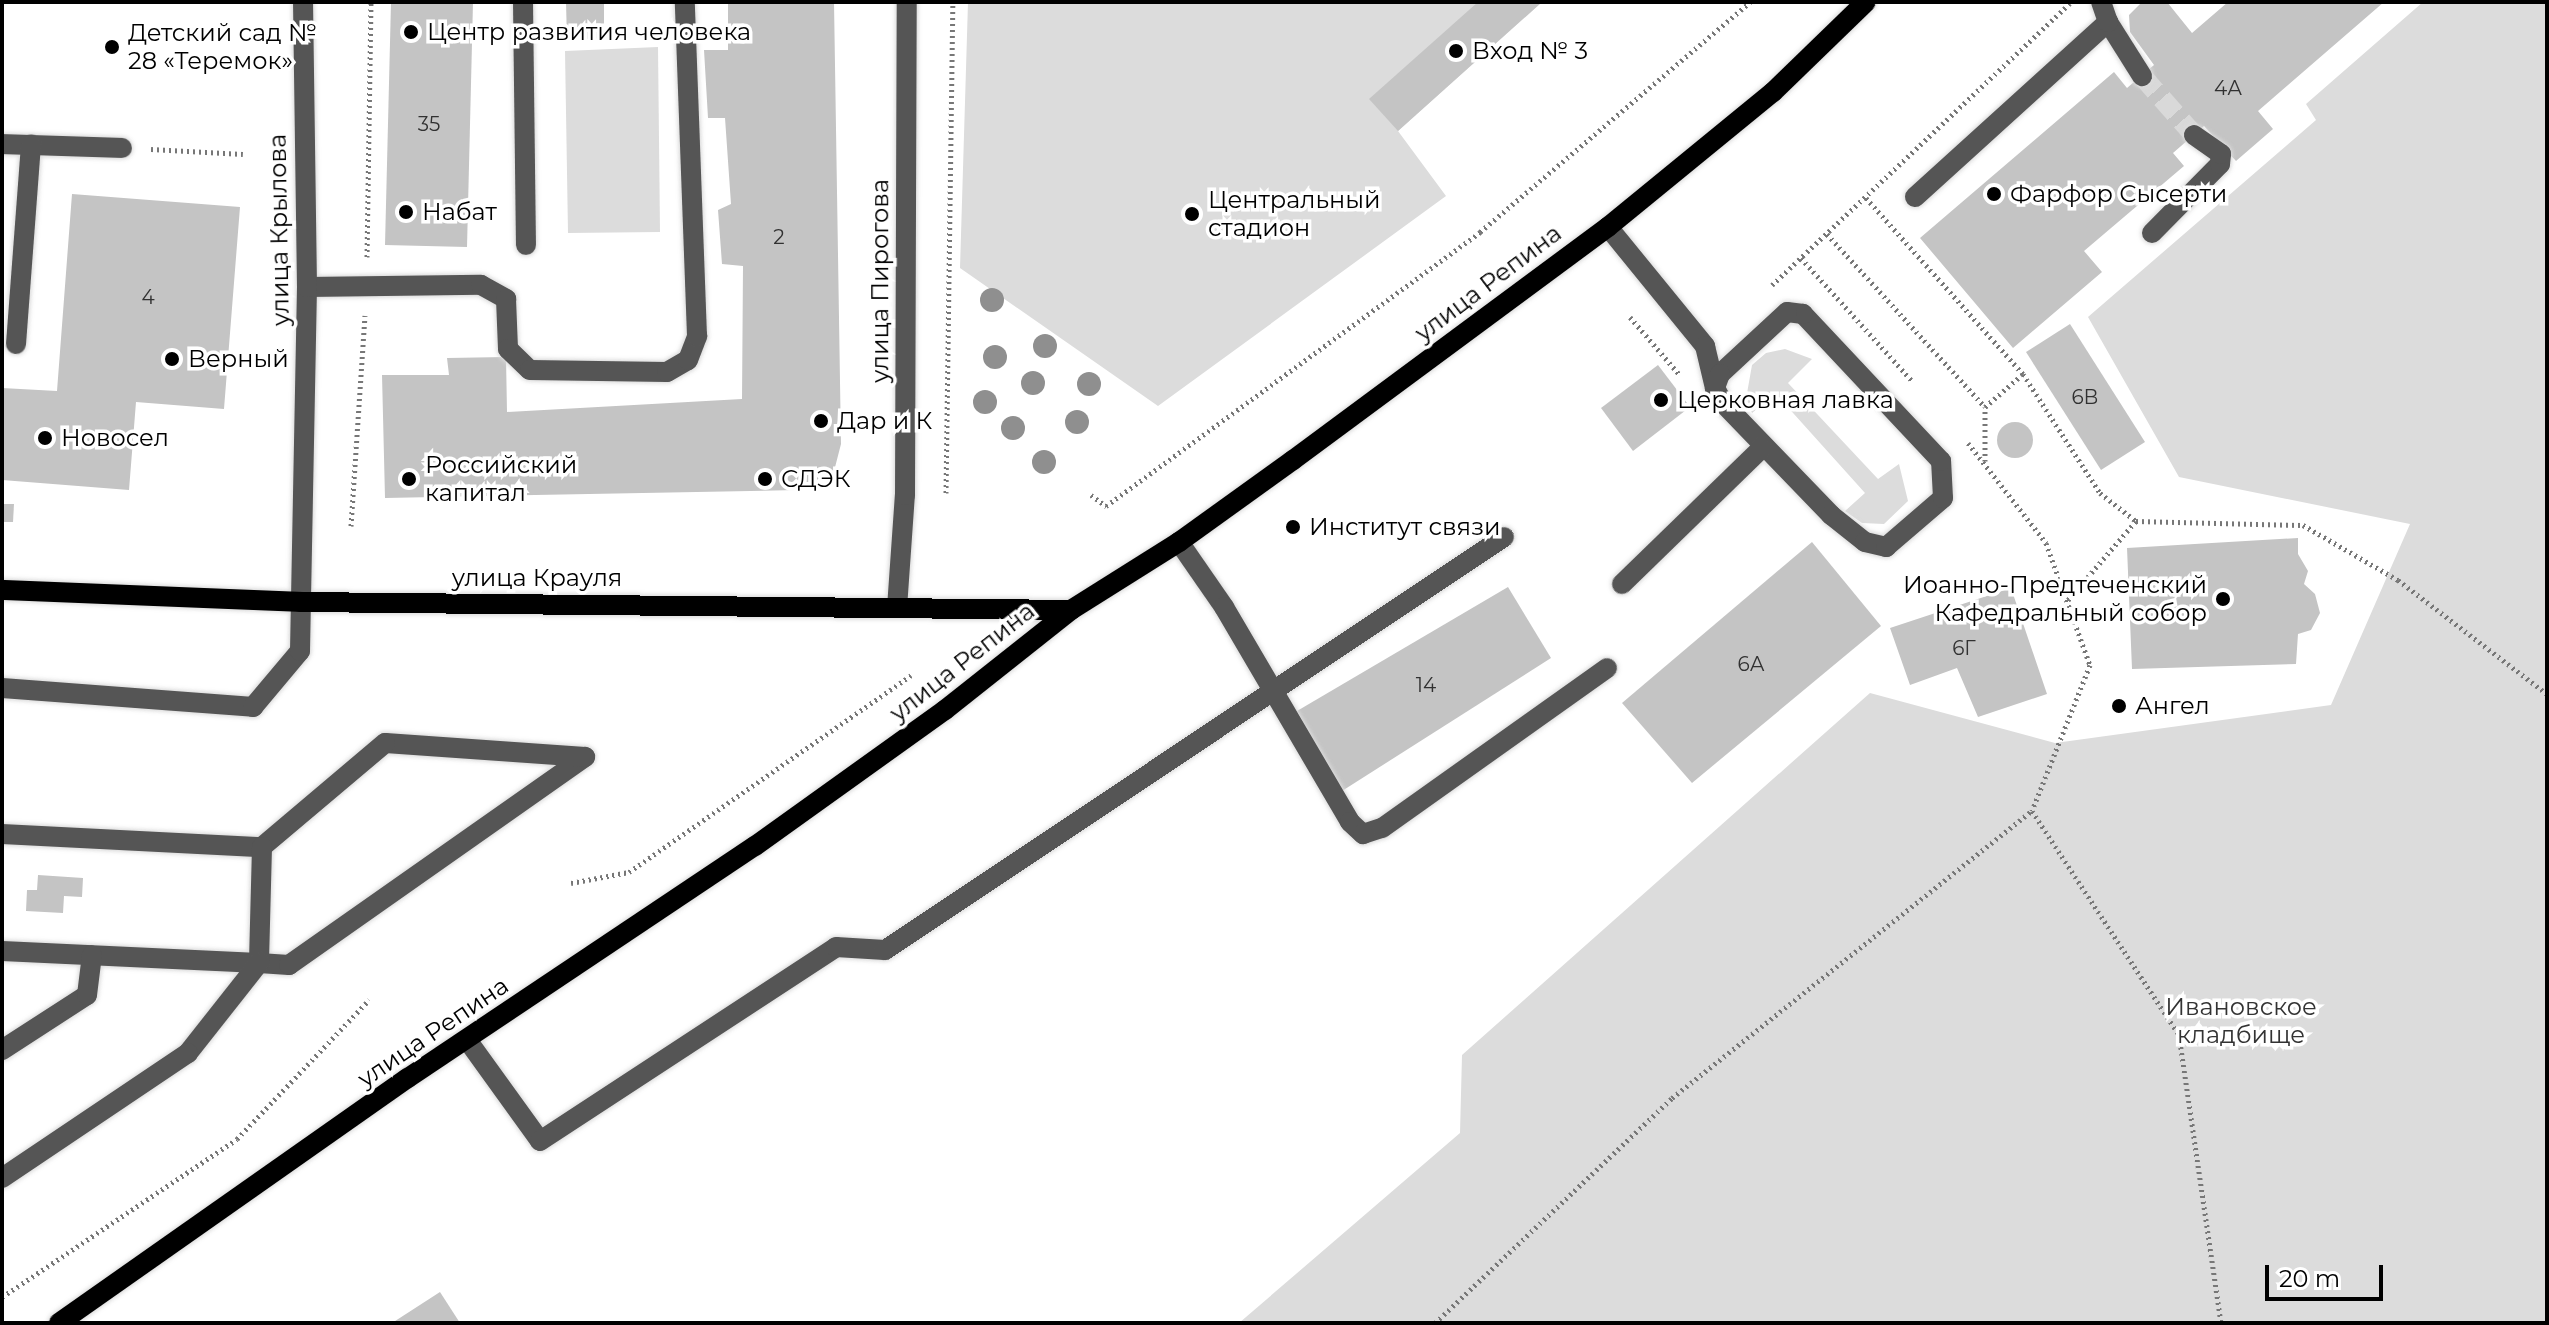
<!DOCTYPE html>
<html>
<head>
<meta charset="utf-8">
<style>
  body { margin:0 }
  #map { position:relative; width:2549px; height:1325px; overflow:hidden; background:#fff; font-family:Montserrat,sans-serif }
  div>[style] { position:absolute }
  .green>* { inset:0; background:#dcdcdc }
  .building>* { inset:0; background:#c4c4c4 }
  .round { border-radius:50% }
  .minor-tunnel>* { height:20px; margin-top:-10px; transform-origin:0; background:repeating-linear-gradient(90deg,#d9d9d9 0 20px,transparent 0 30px) }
  .path>* { height:5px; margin-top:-2.5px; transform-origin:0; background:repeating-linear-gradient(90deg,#777 0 2px,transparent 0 6px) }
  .roads { filter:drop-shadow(0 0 2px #dbdbdb) drop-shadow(0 0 2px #dbdbdb) }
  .minor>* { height:20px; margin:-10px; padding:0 10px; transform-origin:10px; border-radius:10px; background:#555 }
  .major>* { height:20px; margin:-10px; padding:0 10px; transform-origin:10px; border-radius:10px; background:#000 }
  .trees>* { width:24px; height:24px; margin:-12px; border-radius:50%; background:#8f8f8f }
  .dots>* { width:22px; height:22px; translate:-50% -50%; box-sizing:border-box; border:4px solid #fff; border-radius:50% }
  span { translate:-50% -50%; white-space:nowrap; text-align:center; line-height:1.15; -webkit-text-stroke:7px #fff; paint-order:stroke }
  .number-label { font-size:20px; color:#313131 }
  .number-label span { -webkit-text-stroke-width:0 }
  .poi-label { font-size:24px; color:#000 }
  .left { translate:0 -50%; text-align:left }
  .right { translate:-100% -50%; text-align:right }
  .street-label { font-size:24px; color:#000 }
  .park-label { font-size:24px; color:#333 }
  .frame { position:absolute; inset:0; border:4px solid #000; pointer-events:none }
  .scale { position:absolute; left:2265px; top:1265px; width:118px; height:36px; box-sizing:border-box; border:4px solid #000; border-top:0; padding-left:10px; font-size:24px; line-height:28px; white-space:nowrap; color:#000; -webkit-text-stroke:6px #fff; paint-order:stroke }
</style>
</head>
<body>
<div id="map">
  <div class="green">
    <div style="clip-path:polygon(968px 2px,1542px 2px,1398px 131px,1446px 196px,1158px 406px,960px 268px)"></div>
    <div style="clip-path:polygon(2423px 2px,2547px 2px,2547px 1323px,1239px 1323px,1460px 1133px,1462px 1055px,1870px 693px,2055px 743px,2331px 705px,2410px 524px,2179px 477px,2088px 317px,2316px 120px,2306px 104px)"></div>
    <div style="clip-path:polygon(658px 47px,660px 232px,568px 233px,565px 51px)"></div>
    <div style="clip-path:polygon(1785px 349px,1812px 359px,1788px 383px,1878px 479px,1899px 464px,1908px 501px,1884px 524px,1862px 523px,1845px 511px,1865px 493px,1776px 394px,1752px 413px,1746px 399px,1752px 365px,1766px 353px)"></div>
  </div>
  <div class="building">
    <div style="clip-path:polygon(391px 2px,473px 2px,467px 247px,385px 245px)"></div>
    <div style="clip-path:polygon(566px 2px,604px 2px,604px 38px,567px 40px)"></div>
    <div style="clip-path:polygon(728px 2px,834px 2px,841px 444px,832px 479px,797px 490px,385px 498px,382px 375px,449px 375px,447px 358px,506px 357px,507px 412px,742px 399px,743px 266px,722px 264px,718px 210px,731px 204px,725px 118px,708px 118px,704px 50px,728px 50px)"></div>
    <div style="clip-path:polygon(1478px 2px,1542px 2px,1398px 131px,1369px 99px)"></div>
    <div style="clip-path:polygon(2142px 2px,2167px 2px,2192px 33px,2228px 2px,2384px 2px,2258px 111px,2273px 129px,2236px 161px,2204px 126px,2173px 153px,2184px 166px,2084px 251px,2102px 272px,2013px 348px,1920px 238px,2114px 72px,2127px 88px,2154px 65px,2130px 32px,2129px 15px)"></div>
    <div style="clip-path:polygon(72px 194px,240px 207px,224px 409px,136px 402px,129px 490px,2px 480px,2px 388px,57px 391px)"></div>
    <div style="clip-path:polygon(2070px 324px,2145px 442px,2101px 470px,2026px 352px)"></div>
    <div style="clip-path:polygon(1658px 365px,1690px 407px,1633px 451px,1601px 408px)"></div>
    <div class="round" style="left:1997px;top:422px;width:36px;height:36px"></div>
    <div style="clip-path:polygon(2px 504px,14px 504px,13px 522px,2px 522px)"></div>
    <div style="clip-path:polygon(2298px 538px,2298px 554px,2308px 571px,2304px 584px,2315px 594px,2320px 613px,2311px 630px,2298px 634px,2296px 664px,2132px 669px,2127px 548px)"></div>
    <div style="clip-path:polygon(1812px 542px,1881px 626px,1692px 783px,1622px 703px)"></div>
    <div style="clip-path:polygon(1508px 587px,1551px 658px,1342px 791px,1297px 711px)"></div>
    <div style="clip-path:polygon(2011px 588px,2047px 694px,1978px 717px,1957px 668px,1910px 685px,1890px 628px)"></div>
    <div style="clip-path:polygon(38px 875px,83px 878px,82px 897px,64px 896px,63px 913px,26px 911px,27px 890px,37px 890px)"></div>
    <div style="clip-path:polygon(440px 1292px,460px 1323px,392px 1323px)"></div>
  </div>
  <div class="minor-tunnel">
    <div style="left:2142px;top:76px;width:79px;rotate:48.6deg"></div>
  </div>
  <div class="path">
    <div style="left:151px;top:149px;width:92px;rotate:3.1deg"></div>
    <div style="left:1827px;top:234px;width:234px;rotate:47.6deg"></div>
    <div style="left:1985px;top:407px;width:50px;rotate:-41deg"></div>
    <div style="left:2023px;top:374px;width:236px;rotate:-131.7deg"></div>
    <div style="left:367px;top:257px;width:255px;rotate:-89.1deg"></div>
    <div style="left:1801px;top:258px;width:167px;rotate:47.9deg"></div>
    <div style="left:1772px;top:285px;width:410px;rotate:-43.4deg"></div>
    <div style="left:1630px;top:317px;width:75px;rotate:49.3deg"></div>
    <div style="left:2023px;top:374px;width:142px;rotate:57.1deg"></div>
    <div style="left:2100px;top:493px;width:46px;rotate:37.9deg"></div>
    <div style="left:1968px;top:443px;width:127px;rotate:52deg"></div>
    <div style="left:2046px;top:543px;width:130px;rotate:70.2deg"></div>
    <div style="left:2090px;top:665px;width:157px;rotate:111.7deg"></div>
    <div style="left:2032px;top:811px;width:268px;rotate:56.7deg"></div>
    <div style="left:2179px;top:1035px;width:291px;rotate:81.7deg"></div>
    <div style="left:1985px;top:461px;width:54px;rotate:-90deg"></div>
    <div style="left:946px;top:493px;width:491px;rotate:-89.2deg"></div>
    <div style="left:1091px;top:495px;width:19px;rotate:36deg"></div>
    <div style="left:1106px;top:506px;width:464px;rotate:-36.2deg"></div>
    <div style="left:1480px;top:232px;width:355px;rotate:-40.4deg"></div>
    <div style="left:351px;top:526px;width:211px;rotate:-86.2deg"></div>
    <div style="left:2068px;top:600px;width:104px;rotate:-49.3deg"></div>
    <div style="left:2136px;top:521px;width:167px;rotate:1.4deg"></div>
    <div style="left:2303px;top:525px;width:110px;rotate:30.1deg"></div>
    <div style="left:2398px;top:580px;width:188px;rotate:37.4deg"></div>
    <div style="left:571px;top:883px;width:59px;rotate:-10.7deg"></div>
    <div style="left:629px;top:872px;width:344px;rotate:-34.9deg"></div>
    <div style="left:2px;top:1297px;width:283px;rotate:-33.9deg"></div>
    <div style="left:237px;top:1139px;width:192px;rotate:-46.5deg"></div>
    <div style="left:1435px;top:1323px;width:327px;rotate:-43.5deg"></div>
    <div style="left:1672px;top:1098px;width:460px;rotate:-38.6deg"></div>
  </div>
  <div class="roads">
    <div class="minor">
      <div style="left:523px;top:2px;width:243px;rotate:89.3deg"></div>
      <div style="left:2108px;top:22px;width:64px;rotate:57.8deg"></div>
      <div style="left:2px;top:144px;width:120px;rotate:1.9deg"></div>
      <div style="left:1915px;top:197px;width:261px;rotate:-42.2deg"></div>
      <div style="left:2108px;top:22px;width:21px;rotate:-109deg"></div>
      <div style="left:1608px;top:227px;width:154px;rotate:50.8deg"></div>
      <div style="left:1705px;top:346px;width:43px;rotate:76.6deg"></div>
      <div style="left:1715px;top:388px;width:17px;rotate:62deg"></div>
      <div style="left:1723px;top:403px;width:156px;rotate:46deg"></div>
      <div style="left:1831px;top:515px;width:43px;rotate:38.5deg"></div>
      <div style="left:1865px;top:542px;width:22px;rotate:13deg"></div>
      <div style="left:1886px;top:547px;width:75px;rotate:-40.7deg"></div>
      <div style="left:1943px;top:498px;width:37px;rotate:-93deg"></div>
      <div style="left:1941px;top:461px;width:202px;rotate:-133.2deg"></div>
      <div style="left:1803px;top:314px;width:16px;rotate:-173deg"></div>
      <div style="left:1787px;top:312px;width:91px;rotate:137.2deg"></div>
      <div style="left:1720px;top:374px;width:15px;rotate:110deg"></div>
      <div style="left:2152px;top:233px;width:97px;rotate:-45.4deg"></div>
      <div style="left:2220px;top:164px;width:10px;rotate:-84deg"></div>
      <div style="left:2221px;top:154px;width:33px;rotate:-145deg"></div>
      <div style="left:307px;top:287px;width:174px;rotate:-0.7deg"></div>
      <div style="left:481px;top:285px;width:29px;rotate:29deg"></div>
      <div style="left:506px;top:299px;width:50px;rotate:87.7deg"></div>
      <div style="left:508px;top:349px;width:30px;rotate:44deg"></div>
      <div style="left:530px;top:370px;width:137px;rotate:0.8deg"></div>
      <div style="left:667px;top:372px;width:24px;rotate:-30deg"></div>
      <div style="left:688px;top:360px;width:26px;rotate:-69deg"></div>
      <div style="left:697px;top:336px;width:334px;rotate:-92.1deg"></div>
      <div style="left:16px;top:344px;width:200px;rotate:-85.7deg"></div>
      <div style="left:1179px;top:542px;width:79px;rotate:55.3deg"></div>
      <div style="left:1224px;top:607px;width:249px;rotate:59.6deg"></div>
      <div style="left:1350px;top:822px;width:18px;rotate:43deg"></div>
      <div style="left:1363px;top:834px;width:20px;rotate:-18deg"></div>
      <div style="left:1382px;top:828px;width:276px;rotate:-35.4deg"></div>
      <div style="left:1622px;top:584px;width:195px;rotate:-44.2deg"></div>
      <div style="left:897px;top:608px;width:113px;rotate:-86deg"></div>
      <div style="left:905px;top:495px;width:493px;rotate:-89.8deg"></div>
      <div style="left:2px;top:688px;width:252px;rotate:4.3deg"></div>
      <div style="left:253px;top:707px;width:73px;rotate:-50deg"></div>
      <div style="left:300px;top:651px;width:364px;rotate:-88.9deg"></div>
      <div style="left:307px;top:287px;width:285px;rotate:-90.8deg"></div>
      <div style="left:2px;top:834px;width:260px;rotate:2.9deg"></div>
      <div style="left:2px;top:951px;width:257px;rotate:2.7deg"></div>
      <div style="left:259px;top:963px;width:30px;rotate:4deg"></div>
      <div style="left:289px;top:965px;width:362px;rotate:-35.1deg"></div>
      <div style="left:585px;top:757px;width:200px;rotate:-176deg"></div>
      <div style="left:385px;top:743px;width:161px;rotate:139.8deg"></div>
      <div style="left:262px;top:847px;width:116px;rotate:91.5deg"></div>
      <div style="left:259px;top:963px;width:115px;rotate:128.3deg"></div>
      <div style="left:188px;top:1053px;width:224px;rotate:146.1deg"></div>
      <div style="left:468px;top:1041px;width:123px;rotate:54.2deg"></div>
      <div style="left:540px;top:1141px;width:354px;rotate:-33.2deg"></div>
      <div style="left:836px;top:947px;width:49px;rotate:3.5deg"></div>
      <div style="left:885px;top:950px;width:744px;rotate:-33.71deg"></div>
      <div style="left:2px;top:1050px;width:101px;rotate:-32.9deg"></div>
      <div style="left:87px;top:995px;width:40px;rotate:-82.9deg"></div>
    </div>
    <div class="major">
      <div style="left:2px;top:590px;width:298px;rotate:2.3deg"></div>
      <div style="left:300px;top:602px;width:771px;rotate:0.59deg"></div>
      <div style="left:59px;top:1323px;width:426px;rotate:-35.1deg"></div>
      <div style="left:408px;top:1078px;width:417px;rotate:-33.8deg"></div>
      <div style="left:755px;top:846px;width:234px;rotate:-35.6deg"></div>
      <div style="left:945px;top:710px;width:161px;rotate:-38.4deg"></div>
      <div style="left:1071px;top:610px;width:128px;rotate:-32.2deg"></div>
      <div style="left:1179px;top:542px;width:140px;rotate:-35.7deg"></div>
      <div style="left:1293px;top:460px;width:392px;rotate:-36.5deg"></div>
      <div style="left:1608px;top:227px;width:213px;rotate:-39.3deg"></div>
      <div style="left:1773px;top:92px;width:129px;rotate:-44.1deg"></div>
    </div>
  </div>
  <div class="trees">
    <div style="left:992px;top:300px"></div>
    <div style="left:1045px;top:346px"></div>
    <div style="left:995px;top:357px"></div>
    <div style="left:1033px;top:383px"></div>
    <div style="left:1089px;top:384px"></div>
    <div style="left:985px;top:402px"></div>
    <div style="left:1077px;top:422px"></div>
    <div style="left:1013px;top:428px"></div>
    <div style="left:1044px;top:462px"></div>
  </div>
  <div class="dots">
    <div style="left:411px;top:32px;background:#000"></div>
    <div style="left:112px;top:47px;background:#000"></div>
    <div style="left:1456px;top:51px;background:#000"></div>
    <div style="left:1994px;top:194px;background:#000"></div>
    <div style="left:406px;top:212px;background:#000"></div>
    <div style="left:1192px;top:214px;background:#000"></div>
    <div style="left:172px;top:359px;background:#000"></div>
    <div style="left:1661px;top:400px;background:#000"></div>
    <div style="left:821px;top:421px;background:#000"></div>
    <div style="left:45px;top:438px;background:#000"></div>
    <div style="left:409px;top:479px;background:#000"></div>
    <div style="left:765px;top:479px;background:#000"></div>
    <div style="left:1293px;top:527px;background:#000"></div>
    <div style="left:2223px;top:599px;background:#000"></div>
    <div style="left:2119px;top:706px;background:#000"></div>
  </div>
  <div class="number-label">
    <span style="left:2228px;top:88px">4А</span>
    <span style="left:429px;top:124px">35</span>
    <span style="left:779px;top:237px">2</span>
    <span style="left:148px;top:297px">4</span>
    <span style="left:2085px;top:397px">6В</span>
    <span style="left:1964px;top:648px">6Г</span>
    <span style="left:1751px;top:664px">6А</span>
    <span style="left:1426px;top:685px">14</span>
  </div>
  <div class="poi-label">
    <span class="left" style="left:427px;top:32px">Центр развития человека</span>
    <span class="left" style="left:128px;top:47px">Детский сад №<br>28 «Теремок»</span>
    <span class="left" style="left:1472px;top:51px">Вход № 3</span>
    <span class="left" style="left:2010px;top:194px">Фарфор Сысерти</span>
    <span class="left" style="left:1208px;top:214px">Центральный<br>стадион</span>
    <span class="left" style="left:422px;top:212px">Набат</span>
    <span class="left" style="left:188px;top:359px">Верный</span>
    <span class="left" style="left:1677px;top:400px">Церковная лавка</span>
    <span class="left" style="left:837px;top:421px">Дар и К</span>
    <span class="left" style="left:61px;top:438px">Новосел</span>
    <span class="left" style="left:425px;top:479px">Российский<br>капитал</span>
    <span class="left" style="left:781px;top:479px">СДЭК</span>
    <span class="left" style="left:1309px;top:527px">Институт связи</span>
    <span class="right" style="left:2207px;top:599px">Иоанно-Предтеченский<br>Кафедральный собор</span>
    <span class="left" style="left:2135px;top:706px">Ангел</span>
  </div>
  <div class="street-label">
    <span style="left:279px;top:230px;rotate:-91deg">улица Крылова</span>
    <span style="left:880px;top:281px;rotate:-90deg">улица Пирогова</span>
    <span style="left:1488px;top:283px;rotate:-37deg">улица Репина</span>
    <span style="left:537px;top:578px">улица Крауля</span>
    <span style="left:962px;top:662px;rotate:-38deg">улица Репина</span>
    <span style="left:433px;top:1032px;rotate:-34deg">улица Репина</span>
  </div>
  <div class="park-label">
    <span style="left:2241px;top:1021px">Ивановское<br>кладбище</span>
  </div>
  <div class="frame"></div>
  <div class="scale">20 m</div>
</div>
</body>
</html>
